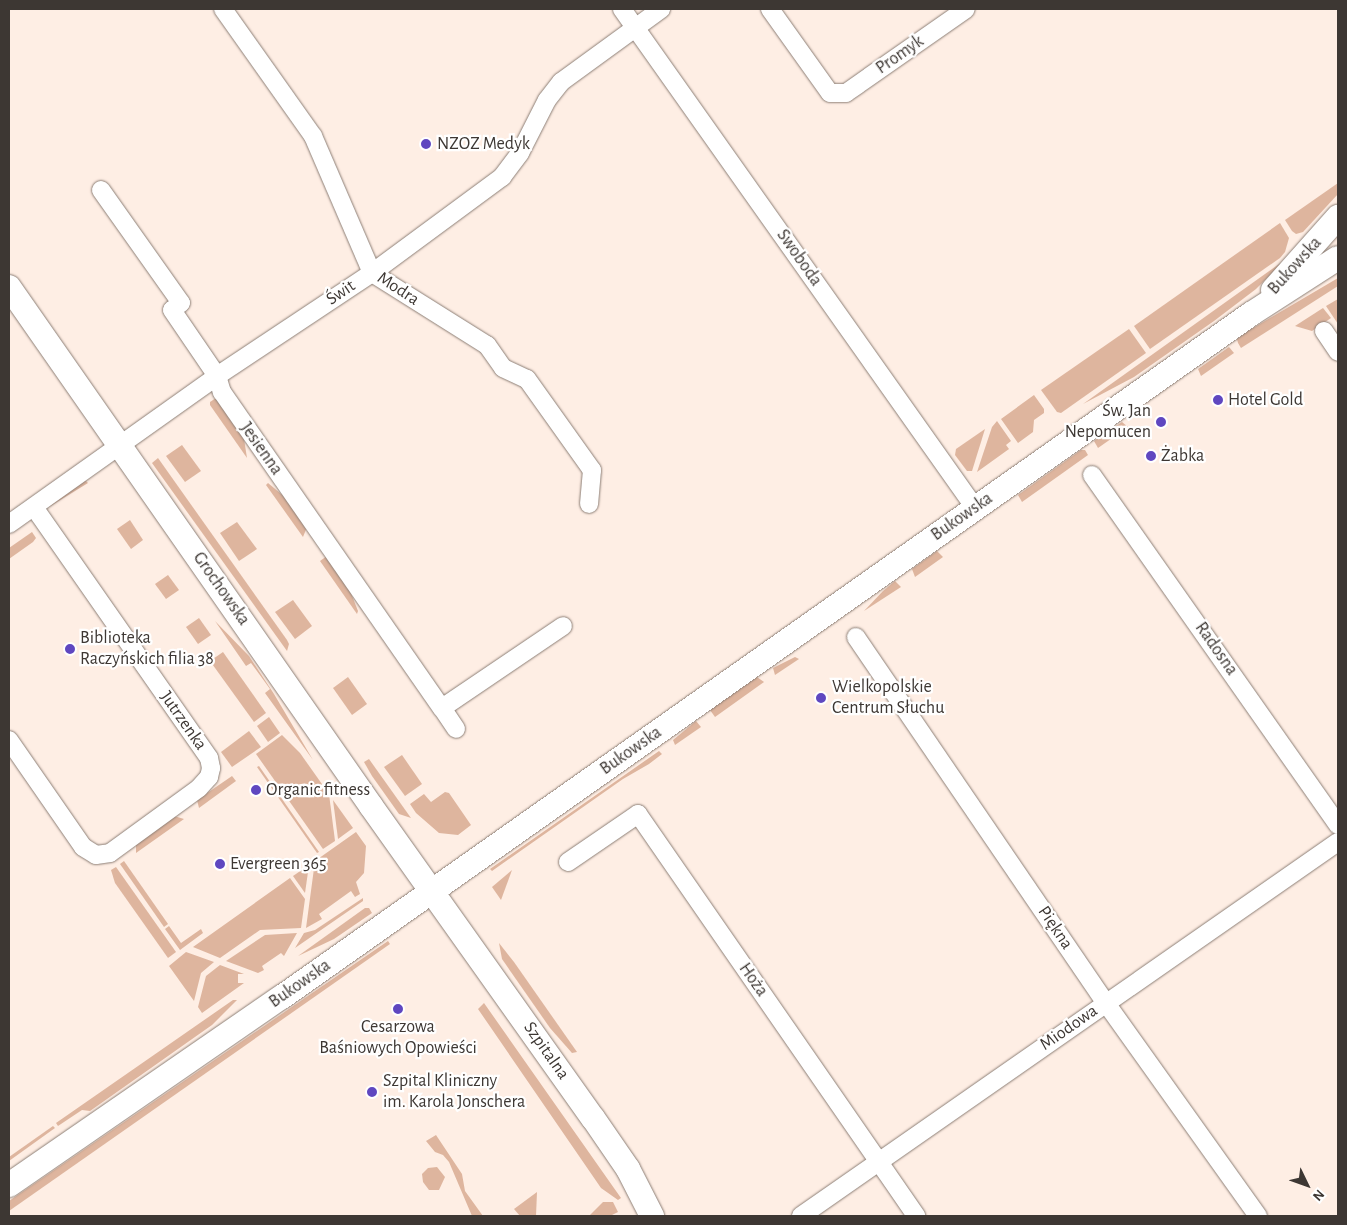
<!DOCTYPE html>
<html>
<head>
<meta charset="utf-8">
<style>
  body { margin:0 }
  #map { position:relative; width:1347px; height:1225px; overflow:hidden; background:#feeee4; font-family:"Alegreya Sans",sans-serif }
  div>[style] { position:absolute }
  .green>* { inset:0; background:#deb59e }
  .roads { filter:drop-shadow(0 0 1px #8c7e75) drop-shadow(0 0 1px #8c7e75) }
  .street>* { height:18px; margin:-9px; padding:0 9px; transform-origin:9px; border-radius:9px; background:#fff }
  .secondary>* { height:24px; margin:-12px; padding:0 12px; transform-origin:12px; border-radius:12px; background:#fff }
  .dots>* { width:14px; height:14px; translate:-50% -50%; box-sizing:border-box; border:2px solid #fff; border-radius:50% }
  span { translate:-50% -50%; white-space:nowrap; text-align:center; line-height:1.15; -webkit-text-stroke:4.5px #fff; paint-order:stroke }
  .street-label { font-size:18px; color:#3d3733 }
  .poi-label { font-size:18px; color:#3d3733 }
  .left { translate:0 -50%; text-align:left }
  .right { translate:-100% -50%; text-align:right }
  .frame { position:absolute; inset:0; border:10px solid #3d3733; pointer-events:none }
  .north { position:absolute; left:1282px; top:1160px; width:50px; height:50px; -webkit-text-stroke:4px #fff; paint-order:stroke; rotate:132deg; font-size:14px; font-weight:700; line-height:20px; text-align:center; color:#3d3733 }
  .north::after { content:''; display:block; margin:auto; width:18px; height:22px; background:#3d3733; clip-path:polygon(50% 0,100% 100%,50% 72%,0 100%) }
</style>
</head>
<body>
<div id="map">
  <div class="green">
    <div style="clip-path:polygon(1338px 183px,1338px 194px,1303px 232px,1296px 234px,1292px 231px,1285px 220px)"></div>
    <div style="clip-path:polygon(1280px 223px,1289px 238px,1285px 252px,1280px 258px,1150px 349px,1134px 326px)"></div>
    <div style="clip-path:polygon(1286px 259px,1256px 289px,1214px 321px,1134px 377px,1083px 404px)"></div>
    <div style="clip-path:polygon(1338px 278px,1338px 286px,1241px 348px,1238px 343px,1237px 339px,1248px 331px)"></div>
    <div style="clip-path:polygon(1338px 299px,1338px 324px,1326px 306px)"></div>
    <div style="clip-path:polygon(1323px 308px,1331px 318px,1312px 331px,1295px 326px)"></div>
    <div style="clip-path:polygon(1129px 329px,1146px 353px,1061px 413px,1057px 412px,1041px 390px)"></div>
    <div style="clip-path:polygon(1229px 347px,1234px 353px,1201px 376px,1198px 369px)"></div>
    <div style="clip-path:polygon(1034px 395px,1044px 409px,1044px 413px,1034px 420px,1033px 432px,1018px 443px,1001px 419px)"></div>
    <div style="clip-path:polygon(216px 398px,244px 439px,247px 458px,210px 405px,210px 402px)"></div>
    <div style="clip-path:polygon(997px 421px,1011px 441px,1006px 445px,1009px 449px,977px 472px,992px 427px)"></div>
    <div style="clip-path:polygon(1122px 422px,1128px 427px,1098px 448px,1094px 441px)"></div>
    <div style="clip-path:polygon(985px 429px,972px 471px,967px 471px,955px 455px,956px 449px)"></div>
    <div style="clip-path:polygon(182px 445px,201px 471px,185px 482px,166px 456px)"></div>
    <div style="clip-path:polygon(1081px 450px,1085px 450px,1088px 455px,1022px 502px,1018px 495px)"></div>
    <div style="clip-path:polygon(158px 458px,287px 640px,289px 644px,287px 651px,152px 463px)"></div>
    <div style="clip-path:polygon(85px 480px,88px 483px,49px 507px,52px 503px)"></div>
    <div style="clip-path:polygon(268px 483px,286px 498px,307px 527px,303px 537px,266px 485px)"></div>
    <div style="clip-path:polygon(130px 520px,143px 540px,131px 549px,117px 529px)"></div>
    <div style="clip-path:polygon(237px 522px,257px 549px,239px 561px,220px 533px)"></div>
    <div style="clip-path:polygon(32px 532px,36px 538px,33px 542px,9px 559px,9px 548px)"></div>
    <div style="clip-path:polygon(937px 551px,943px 557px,915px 577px,912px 569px)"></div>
    <div style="clip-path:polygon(327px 556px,349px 588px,358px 611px,357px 614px,320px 561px)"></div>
    <div style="clip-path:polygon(168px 575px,179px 590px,166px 599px,155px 584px)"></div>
    <div style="clip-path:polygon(895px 581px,901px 587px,864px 611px,883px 591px)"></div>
    <div style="clip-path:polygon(293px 600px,312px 626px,295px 639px,275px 612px)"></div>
    <div style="clip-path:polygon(199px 618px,211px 635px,198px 644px,186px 627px)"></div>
    <div style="clip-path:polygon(215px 621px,249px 656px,274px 694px,313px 760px,265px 693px,270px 689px,251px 663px,246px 666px)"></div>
    <div style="clip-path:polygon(223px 652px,266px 713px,254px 722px,210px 661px)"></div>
    <div style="clip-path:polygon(795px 657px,799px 659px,775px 675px,773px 668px)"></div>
    <div style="clip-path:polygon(348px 677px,367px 704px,352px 715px,333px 688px)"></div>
    <div style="clip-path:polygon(757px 677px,764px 682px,715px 717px,710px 710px)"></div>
    <div style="clip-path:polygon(269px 717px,280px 733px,268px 742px,257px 726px)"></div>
    <div style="clip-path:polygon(696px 721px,701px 727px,675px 745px,673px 740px)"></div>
    <div style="clip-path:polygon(249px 731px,261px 747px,232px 767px,221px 752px)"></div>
    <div style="clip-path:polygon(282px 735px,300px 753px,329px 794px,335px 841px,323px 849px,256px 754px)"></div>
    <div style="clip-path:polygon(659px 751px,662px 754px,649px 764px,623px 779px,492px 871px,490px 869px)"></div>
    <div style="clip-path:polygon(402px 755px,422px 784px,405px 796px,384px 767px)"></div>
    <div style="clip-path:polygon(369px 759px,411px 818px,399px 814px,372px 776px,364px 762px)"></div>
    <div style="clip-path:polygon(259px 766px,319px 852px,317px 853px,257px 767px)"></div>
    <div style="clip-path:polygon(232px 776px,236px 781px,199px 808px,197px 800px)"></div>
    <div style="clip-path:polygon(445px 792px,449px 793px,471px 825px,458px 835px,439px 833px,416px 813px,410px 804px,424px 794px,431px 802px)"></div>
    <div style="clip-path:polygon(333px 800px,353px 828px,338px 839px)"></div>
    <div style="clip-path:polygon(174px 816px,184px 819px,136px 853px,136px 844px)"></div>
    <div style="clip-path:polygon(356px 832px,366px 846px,364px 873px,356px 882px,360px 894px,355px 897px,351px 891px,319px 914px,322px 919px,306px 928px,315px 861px)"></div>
    <div style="clip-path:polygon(124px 861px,168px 924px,164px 927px,120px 864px)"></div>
    <div style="clip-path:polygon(309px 865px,305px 893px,293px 876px)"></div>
    <div style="clip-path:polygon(116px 867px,176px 952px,168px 958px,115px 883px,111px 870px)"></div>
    <div style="clip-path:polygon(512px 870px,501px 900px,492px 887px)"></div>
    <div style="clip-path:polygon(290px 878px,305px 899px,301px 928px,260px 930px,220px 958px,193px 947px)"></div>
    <div style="clip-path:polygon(363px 898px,363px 901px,295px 948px,304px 933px,315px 930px)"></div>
    <div style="clip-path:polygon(365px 908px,369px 908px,372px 913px,334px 939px,298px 956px)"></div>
    <div style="clip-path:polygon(169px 926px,181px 943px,201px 929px,203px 933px,180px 950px,165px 929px)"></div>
    <div style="clip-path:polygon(297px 933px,284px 956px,281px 953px,262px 966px,264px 970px,258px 973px,226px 961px,265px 935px)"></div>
    <div style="clip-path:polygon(388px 941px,390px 944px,9px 1211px,9px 1201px)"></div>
    <div style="clip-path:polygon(499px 943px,514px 962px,577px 1052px,572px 1053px,550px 1028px,502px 959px)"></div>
    <div style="clip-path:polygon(186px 952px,214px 962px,201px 973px,194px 1001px,169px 966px)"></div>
    <div style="clip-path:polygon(220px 965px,244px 974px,238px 974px,238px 983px,244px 983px,202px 1013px,198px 1007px,206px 976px)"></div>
    <div style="clip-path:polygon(233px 1000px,237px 1000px,212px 1025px,90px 1111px,82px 1110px,58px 1126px,56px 1123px)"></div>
    <div style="clip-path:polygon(484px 1003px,609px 1181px,621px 1198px,618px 1200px,601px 1188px,478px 1009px)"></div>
    <div style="clip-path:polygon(53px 1126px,55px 1128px,9px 1161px,9px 1157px)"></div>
    <div style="clip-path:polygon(436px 1135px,462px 1174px,465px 1191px,483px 1216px,472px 1216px,449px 1162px,443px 1155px,435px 1152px,426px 1141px)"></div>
    <div style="clip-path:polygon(437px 1167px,445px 1177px,439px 1190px,429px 1190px,423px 1182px,422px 1174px,428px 1168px)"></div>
    <div style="clip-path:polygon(537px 1192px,536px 1216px,520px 1216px,514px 1209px)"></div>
    <div style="clip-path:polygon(603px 1202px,613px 1202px,618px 1212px,610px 1216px,589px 1216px)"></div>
  </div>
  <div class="roads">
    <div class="street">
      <div style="left:223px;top:9px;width:156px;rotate:54.7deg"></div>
      <div style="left:313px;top:136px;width:149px;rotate:66.7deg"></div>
      <div style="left:372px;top:273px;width:136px;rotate:32.1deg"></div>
      <div style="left:487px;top:345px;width:28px;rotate:55deg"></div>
      <div style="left:503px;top:368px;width:26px;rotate:25deg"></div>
      <div style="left:527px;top:379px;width:112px;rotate:54.5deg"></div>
      <div style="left:592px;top:470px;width:34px;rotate:95deg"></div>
      <div style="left:622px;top:9px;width:611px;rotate:54.72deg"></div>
      <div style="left:770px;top:9px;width:103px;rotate:54.5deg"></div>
      <div style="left:830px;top:93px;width:16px"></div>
      <div style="left:846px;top:93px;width:146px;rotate:-35deg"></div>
      <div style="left:101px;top:190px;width:138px;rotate:54.7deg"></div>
      <div style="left:181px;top:303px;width:11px;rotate:142deg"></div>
      <div style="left:172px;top:310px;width:80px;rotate:55.7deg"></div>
      <div style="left:217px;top:376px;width:17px;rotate:73deg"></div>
      <div style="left:222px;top:392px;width:385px;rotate:55.2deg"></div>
      <div style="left:442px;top:708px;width:146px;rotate:-34.1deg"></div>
      <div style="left:1324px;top:331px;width:25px;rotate:56deg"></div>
      <div style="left:1092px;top:475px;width:428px;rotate:54.9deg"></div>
      <div style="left:9px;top:524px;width:255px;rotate:-35.4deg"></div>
      <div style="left:217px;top:376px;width:186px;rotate:-33.6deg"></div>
      <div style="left:372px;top:273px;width:162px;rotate:-36.4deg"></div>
      <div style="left:502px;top:177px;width:30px;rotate:-53deg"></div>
      <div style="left:520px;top:153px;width:59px;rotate:-63deg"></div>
      <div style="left:547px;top:100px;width:23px;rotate:-52deg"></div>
      <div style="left:561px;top:82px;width:124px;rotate:-36.1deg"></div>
      <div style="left:856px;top:637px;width:443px;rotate:55.7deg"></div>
      <div style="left:1106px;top:1003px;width:262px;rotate:54.5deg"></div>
      <div style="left:442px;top:708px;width:25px;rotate:56deg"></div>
      <div style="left:9px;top:740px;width:130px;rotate:55.3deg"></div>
      <div style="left:83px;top:847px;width:15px;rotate:32deg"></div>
      <div style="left:96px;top:855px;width:14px;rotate:-8deg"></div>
      <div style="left:110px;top:853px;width:110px;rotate:-36.1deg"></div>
      <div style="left:199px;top:788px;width:15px;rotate:-48deg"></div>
      <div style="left:209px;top:777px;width:9px;rotate:-77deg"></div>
      <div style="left:211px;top:768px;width:10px;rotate:-101deg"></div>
      <div style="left:209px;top:758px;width:306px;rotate:-124.9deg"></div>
      <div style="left:568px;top:862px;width:85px;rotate:-34.4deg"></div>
      <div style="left:638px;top:814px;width:489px;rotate:55.3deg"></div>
      <div style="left:801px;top:1216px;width:654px;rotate:-34.86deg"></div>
    </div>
    <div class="secondary">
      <div style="left:9px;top:287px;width:633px;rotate:55.1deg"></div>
      <div style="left:371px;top:806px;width:383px;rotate:54.6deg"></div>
      <div style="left:593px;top:1118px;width:62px;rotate:55.5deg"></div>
      <div style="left:628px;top:1169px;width:53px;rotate:62.9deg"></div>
      <div style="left:1273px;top:290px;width:98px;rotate:-48.3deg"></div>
      <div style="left:9px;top:1185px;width:331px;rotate:-34.6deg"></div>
      <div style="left:282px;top:997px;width:1186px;rotate:-35.18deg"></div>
      <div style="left:1251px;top:314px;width:103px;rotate:-32.8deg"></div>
    </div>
  </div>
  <div class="dots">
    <div style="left:426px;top:144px;background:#5f47c0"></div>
    <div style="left:1218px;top:400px;background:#5f47c0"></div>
    <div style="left:1161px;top:422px;background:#5f47c0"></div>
    <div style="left:1151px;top:456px;background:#5f47c0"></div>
    <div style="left:70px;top:649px;background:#5f47c0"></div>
    <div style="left:821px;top:698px;background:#5f47c0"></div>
    <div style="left:256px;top:790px;background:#5f47c0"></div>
    <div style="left:220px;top:864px;background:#5f47c0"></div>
    <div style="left:398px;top:1009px;background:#5f47c0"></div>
    <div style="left:372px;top:1092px;background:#5f47c0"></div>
  </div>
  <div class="street-label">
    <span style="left:900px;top:55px;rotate:-35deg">Promyk</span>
    <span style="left:799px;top:258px;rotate:55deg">Swoboda</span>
    <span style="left:1295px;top:266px;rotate:-48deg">Bukowska</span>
    <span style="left:398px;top:289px;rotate:33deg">Modra</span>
    <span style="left:341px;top:293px;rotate:-34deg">Świt</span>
    <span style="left:261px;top:449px;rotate:55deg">Jesienna</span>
    <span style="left:962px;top:517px;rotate:-35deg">Bukowska</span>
    <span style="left:221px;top:589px;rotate:55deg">Grochowska</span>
    <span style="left:1216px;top:649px;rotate:55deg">Radosna</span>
    <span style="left:183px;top:721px;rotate:55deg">Jutrzenka</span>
    <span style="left:631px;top:751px;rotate:-35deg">Bukowska</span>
    <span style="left:1055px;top:928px;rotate:56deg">Piękna</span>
    <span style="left:753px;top:980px;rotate:55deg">Hoża</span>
    <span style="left:300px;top:984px;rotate:-35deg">Bukowska</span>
    <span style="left:1069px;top:1028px;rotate:-35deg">Miodowa</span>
    <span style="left:546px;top:1051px;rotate:55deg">Szpitalna</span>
  </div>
  <div class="poi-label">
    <span class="left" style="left:437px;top:144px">NZOZ Medyk</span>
    <span class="left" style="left:1228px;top:400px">Hotel Gold</span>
    <span class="right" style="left:1151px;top:422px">Św. Jan<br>Nepomucen</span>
    <span class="left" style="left:1161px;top:456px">Żabka</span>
    <span class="left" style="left:80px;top:649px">Biblioteka<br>Raczyńskich filia 38</span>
    <span class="left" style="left:832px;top:698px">Wielkopolskie<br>Centrum Słuchu</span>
    <span class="left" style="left:266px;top:790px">Organic fitness</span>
    <span class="left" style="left:230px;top:864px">Evergreen 365</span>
    <span style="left:398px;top:1038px">Cesarzowa<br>Baśniowych Opowieści</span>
    <span class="left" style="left:383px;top:1092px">Szpital Kliniczny<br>im. Karola Jonschera</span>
  </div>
  <div class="frame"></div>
  <div class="north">N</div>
</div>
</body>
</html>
